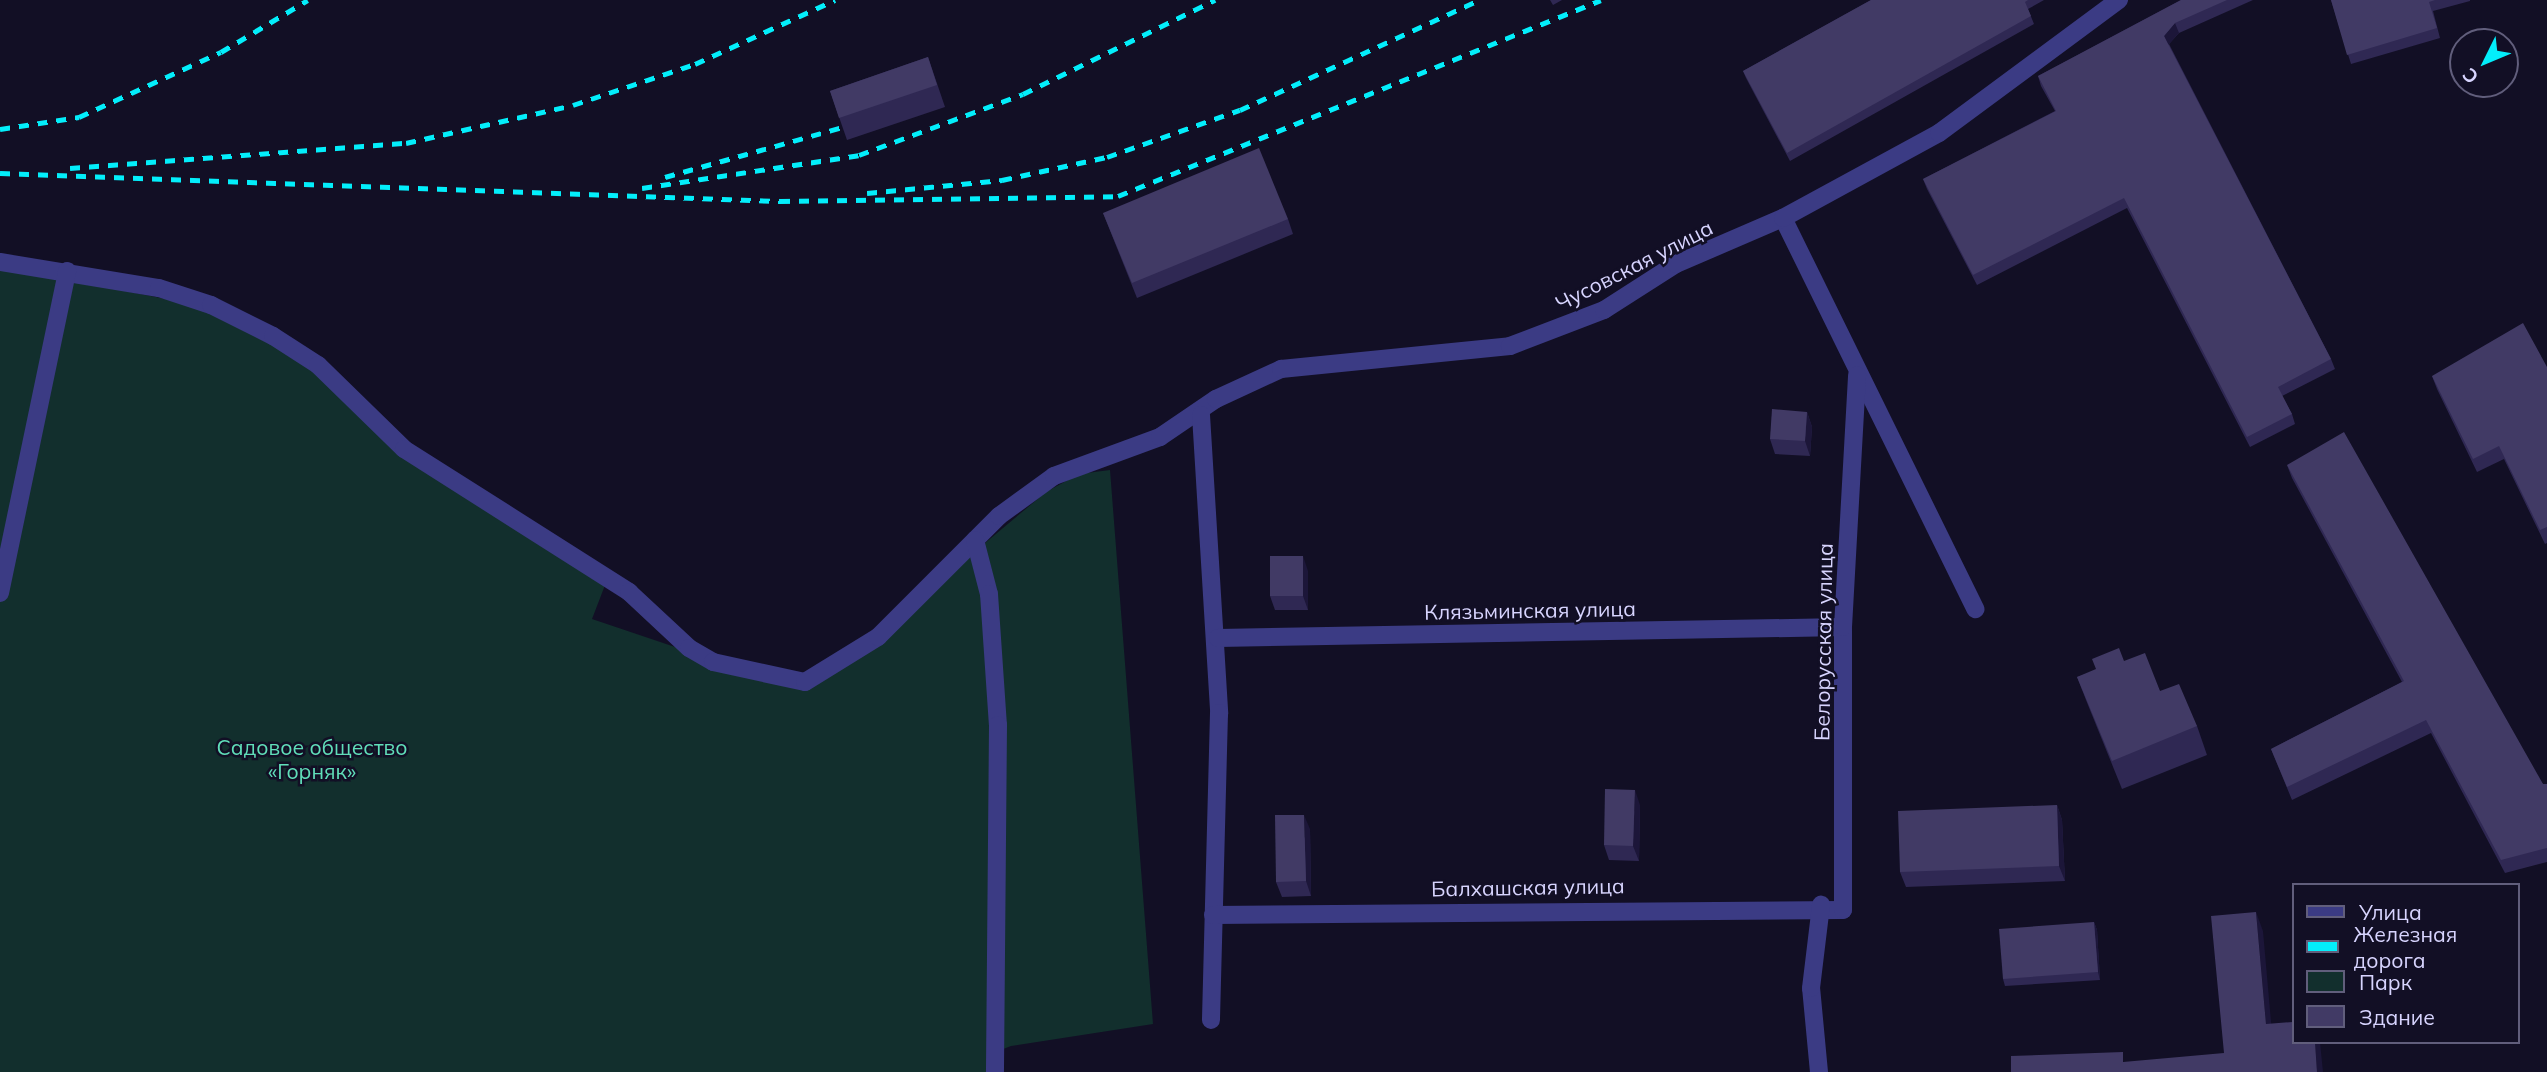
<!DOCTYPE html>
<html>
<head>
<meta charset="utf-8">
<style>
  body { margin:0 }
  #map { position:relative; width:2547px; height:1072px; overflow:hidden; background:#120f25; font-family:Mulish,sans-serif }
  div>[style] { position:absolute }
  .green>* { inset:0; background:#122f2d }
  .minor>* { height:18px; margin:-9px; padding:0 9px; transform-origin:9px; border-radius:9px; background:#3b3b84 }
  .rail>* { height:5px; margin-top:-2.5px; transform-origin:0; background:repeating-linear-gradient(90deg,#03eefb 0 10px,transparent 0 19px) }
  .wall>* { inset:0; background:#2f2853 }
  .shaded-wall>* { inset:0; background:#1c1639 }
  .building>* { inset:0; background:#413a65 }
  span { translate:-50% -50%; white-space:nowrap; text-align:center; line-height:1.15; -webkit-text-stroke:5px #120f25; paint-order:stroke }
  .street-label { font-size:21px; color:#d7d4fe }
  .park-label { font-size:21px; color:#60deb9 }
  .legend { position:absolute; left:2292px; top:883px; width:228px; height:161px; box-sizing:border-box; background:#120f25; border:2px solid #615e7c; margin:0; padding:9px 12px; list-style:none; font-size:21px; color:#d7d4fe }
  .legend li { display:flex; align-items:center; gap:14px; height:35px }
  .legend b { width:35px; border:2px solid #615e7c }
  .north { position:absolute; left:2449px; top:28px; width:70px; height:70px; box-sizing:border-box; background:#120f25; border:2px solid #615e7c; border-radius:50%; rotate:227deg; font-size:19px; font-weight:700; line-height:28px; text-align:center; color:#d7d4fe }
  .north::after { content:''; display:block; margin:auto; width:24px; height:32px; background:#03eefb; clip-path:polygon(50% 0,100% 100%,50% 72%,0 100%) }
</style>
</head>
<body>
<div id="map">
  <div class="green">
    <div style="clip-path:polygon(0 267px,192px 304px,317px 367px,406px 449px,607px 580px,592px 619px,761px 676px,805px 682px,833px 670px,1046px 492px,1079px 474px,1110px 470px,1153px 1024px,1011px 1046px,993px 1053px,990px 1072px,0 1072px)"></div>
  </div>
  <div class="minor">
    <div style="left:1783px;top:218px;width:436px;rotate:63.8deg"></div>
    <div style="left:0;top:262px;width:161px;rotate:9.3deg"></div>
    <div style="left:159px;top:288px;width:55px;rotate:18.1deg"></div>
    <div style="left:211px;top:305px;width:69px;rotate:26.6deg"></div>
    <div style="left:273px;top:336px;width:54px;rotate:32.8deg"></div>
    <div style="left:318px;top:365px;width:120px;rotate:44.3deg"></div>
    <div style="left:404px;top:449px;width:267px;rotate:32.4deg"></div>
    <div style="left:629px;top:592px;width:82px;rotate:43deg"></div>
    <div style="left:689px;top:648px;width:28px;rotate:30deg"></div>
    <div style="left:713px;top:662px;width:94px;rotate:12.3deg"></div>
    <div style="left:805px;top:682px;width:86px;rotate:-31.7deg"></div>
    <div style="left:878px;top:637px;width:171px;rotate:-45deg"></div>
    <div style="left:999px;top:516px;width:68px;rotate:-36deg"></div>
    <div style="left:1054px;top:476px;width:113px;rotate:-20.2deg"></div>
    <div style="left:1160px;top:437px;width:68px;rotate:-34.2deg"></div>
    <div style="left:1216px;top:399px;width:72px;rotate:-24.8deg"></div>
    <div style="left:1281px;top:369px;width:230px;rotate:-5.7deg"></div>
    <div style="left:1510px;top:346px;width:101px;rotate:-21deg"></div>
    <div style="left:1604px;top:310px;width:85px;rotate:-32.6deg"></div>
    <div style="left:1676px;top:264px;width:116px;rotate:-23.3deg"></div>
    <div style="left:1783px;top:218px;width:178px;rotate:-28.6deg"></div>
    <div style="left:1939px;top:133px;width:224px;rotate:-36.5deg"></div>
    <div style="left:1201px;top:415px;width:299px;rotate:86.5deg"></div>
    <div style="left:1219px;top:713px;width:307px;rotate:91.5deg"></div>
    <div style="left:975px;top:540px;width:56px;rotate:75.5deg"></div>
    <div style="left:989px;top:594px;width:131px;rotate:86.1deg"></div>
    <div style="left:998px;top:725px;width:347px;rotate:90.5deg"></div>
    <div style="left:0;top:593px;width:329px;rotate:-78.2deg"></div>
    <div style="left:1218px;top:638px;width:625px;rotate:-1.01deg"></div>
    <div style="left:1213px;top:915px;width:630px;rotate:-0.45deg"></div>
    <div style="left:1843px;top:910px;width:283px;rotate:-90deg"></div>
    <div style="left:1843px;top:627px;width:252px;rotate:-86.8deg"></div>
    <div style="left:1819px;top:1072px;width:84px;rotate:-95.4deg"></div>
    <div style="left:1811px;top:988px;width:84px;rotate:-83.1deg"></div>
  </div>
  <div class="rail">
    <div style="left:0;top:129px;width:80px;rotate:-8.6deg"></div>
    <div style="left:79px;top:117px;width:156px;rotate:-24.6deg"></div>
    <div style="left:221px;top:52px;width:101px;rotate:-30.9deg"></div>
    <div style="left:70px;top:168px;width:337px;rotate:-4.3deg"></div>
    <div style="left:406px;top:143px;width:171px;rotate:-12.8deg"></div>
    <div style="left:573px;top:105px;width:129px;rotate:-18.6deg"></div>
    <div style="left:695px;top:64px;width:154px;rotate:-24.6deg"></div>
    <div style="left:0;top:173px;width:781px;rotate:2.06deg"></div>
    <div style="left:780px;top:201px;width:338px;rotate:-0.8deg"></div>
    <div style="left:1118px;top:196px;width:521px;rotate:-22.09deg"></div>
    <div style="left:665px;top:177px;width:185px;rotate:-15.7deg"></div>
    <div style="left:642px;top:188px;width:219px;rotate:-8.6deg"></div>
    <div style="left:859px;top:155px;width:175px;rotate:-20.4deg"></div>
    <div style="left:1023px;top:94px;width:214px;rotate:-26.1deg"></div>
    <div style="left:867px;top:193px;width:136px;rotate:-5.5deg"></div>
    <div style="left:1002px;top:180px;width:107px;rotate:-12.4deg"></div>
    <div style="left:1107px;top:157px;width:141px;rotate:-19.5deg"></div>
    <div style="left:1240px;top:110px;width:263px;rotate:-24.7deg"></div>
  </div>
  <div class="wall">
    <div style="clip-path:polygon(1550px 0,1562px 0,1553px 5px)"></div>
    <div style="clip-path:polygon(1871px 0,2044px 0,2028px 9px,2034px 24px,1790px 161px,1746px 78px,1743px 71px)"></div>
    <div style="clip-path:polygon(2181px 0,2253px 0,2179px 33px,2169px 44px,2331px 359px,2335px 369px,2282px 396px,2292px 414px,2295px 424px,2250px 447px,2127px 208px,1977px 285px,1927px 189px,1923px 179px,2055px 111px,2041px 86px,2038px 76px)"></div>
    <div style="clip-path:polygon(2331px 0,2470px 0,2470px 1px,2433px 11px,2440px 38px,2351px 64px)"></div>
    <div style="clip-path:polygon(928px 57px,945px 107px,847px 140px,830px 91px)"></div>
    <div style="clip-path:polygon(1103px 213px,1288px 219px,1293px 234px,1137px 298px)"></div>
    <div style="clip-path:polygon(2547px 367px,2547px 543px,2545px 544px,2504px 459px,2477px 472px,2437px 389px,2432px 376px)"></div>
    <div style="clip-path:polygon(1807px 412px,1812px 427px,1810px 456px,1775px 454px,1770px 439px)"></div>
    <div style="clip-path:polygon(2287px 465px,2543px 784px,2547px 784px,2547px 862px,2505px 873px,2431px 733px,2292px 800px,2271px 749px,2402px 682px,2292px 478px)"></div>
    <div style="clip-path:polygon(1308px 571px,1308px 610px,1275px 610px,1270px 596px)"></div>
    <div style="clip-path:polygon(2124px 661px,2160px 691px,2197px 726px,2207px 755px,2122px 789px,2088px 705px,2077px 677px)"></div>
    <div style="clip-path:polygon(1640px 805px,1639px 861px,1609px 860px,1604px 845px)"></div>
    <div style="clip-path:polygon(2057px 805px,2062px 820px,2065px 881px,1906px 887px,1900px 872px)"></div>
    <div style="clip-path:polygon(1310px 829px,1311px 896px,1282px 897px,1276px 882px)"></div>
    <div style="clip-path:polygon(2094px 922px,2097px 930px,2100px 980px,2005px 986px,2003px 979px)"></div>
  </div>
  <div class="shaded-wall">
    <div style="clip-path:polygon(2175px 23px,2179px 33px,2168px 45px,2164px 36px)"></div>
    <div style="clip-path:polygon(1807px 412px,1812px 427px,1810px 456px,1805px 441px)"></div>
    <div style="clip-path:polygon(1303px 556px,1308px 571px,1308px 610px,1303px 596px)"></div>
    <div style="clip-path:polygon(1635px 790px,1640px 805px,1639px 861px,1633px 846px)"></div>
    <div style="clip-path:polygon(2057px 805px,2062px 820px,2065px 881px,2059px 866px)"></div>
    <div style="clip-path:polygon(1304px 815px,1310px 829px,1311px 896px,1306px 881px)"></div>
    <div style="clip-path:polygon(2256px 912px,2263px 931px,2273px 1044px,2266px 1024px)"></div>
    <div style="clip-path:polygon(2094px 922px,2097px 930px,2100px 980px,2098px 972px)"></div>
    <div style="clip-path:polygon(2315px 1042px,2320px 1042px,2323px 1072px,2317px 1072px)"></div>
  </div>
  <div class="building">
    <div style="clip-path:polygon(1871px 0,2028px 0,2025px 2px,2031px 16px,1787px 153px,1743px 71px)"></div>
    <div style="clip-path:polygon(2181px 0,2227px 0,2175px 23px,2164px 36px,2331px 359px,2278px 387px,2292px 414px,2247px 437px,2124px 198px,1973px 275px,1923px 179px,2056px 111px,2038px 76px)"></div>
    <div style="clip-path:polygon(2331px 0,2435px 0,2429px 2px,2437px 28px,2347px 55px)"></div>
    <div style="clip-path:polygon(928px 57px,937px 85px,839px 118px,830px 91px)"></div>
    <div style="clip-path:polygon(1259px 148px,1288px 219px,1132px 283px,1103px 213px)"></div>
    <div style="clip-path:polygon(2523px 323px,2547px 367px,2547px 527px,2540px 530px,2499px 446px,2473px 459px,2432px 376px)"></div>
    <div style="clip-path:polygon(1772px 409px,1807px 412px,1805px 441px,1770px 439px)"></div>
    <div style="clip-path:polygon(2344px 432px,2543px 784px,2547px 784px,2547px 848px,2501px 860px,2426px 720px,2287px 787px,2271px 749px,2404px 681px,2287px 465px)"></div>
    <div style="clip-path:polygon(1270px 556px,1303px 556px,1303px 596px,1270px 596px)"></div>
    <div style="clip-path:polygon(2119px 648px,2124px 661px,2145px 653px,2160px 691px,2179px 684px,2197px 726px,2112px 761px,2077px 677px,2096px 669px,2092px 659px)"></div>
    <div style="clip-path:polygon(1605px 789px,1635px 790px,1633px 846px,1604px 845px)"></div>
    <div style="clip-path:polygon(2057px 805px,2059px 866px,1900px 872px,1898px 811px)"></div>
    <div style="clip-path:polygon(1275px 815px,1304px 815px,1306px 881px,1276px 882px)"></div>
    <div style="clip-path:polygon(2256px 912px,2266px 1024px,2293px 1022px,2293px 1042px,2315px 1042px,2317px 1072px,2011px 1072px,2011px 1056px,2123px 1052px,2123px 1062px,2224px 1053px,2211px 916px)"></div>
    <div style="clip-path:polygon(2094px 922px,2098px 972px,2003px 979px,1999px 929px)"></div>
  </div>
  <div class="street-label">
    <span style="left:1634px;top:265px;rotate:-27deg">Чусовская улица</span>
    <span style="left:1530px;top:610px;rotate:-1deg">Клязьминская улица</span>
    <span style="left:1823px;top:642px;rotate:-89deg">Белорусская улица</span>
    <span style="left:1528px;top:887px;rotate:-1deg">Балхашская улица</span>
  </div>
  <div class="park-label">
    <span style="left:312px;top:759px">Садовое общество<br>«Горняк»</span>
  </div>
  <ul class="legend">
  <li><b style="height:9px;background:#3b3b84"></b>Улица</li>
  <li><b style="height:9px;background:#03eefb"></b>Железная дорога</li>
  <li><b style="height:19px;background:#122f2d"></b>Парк</li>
  <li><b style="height:19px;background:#413a65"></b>Здание</li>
  </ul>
  <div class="north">С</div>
</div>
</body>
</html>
